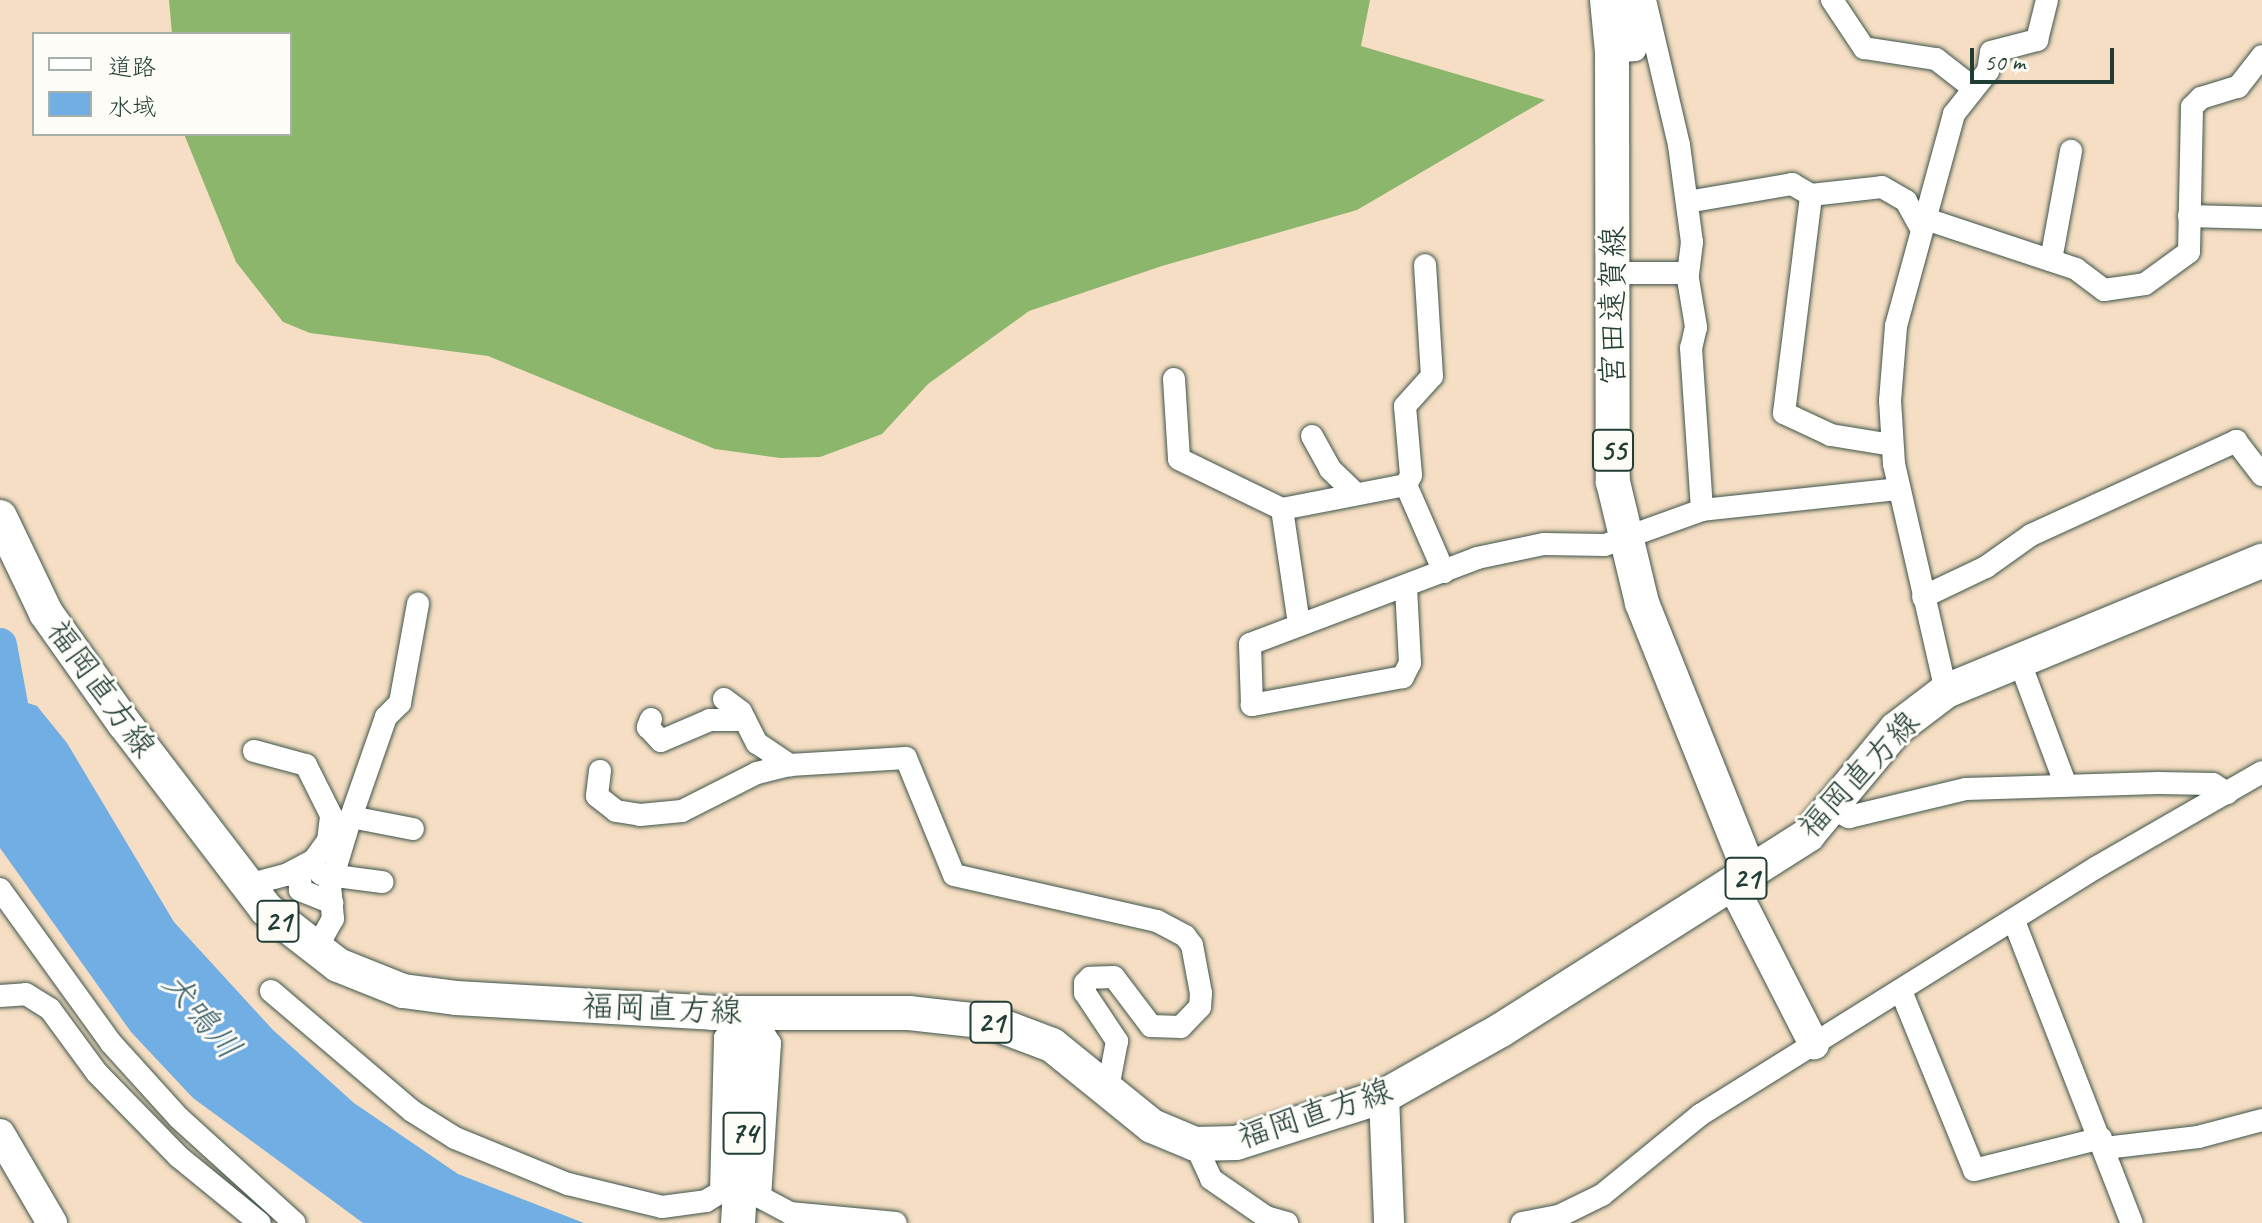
<!DOCTYPE html>
<html>
<head>
<meta charset="utf-8">
<style>
  body { margin:0 }
  #map { position:relative; width:2262px; height:1223px; overflow:hidden; background:#f5dec3; font-family:Caveat,"Klee One",sans-serif }
  div>[style] { position:absolute }
  .forest>* { inset:0; background:#8cb66c }
  .water>* { inset:0; background:#71aee3 }
  .river>* { height:34px; margin:-17px; padding:0 17px; transform-origin:17px; border-radius:17px; background:#71aee3 }
  .roads { filter:drop-shadow(0 0 2px #3f5549) drop-shadow(0 0 2px #3f5549) }
  .street>* { height:22px; margin:-11px; padding:0 11px; transform-origin:11px; border-radius:11px; background:#fff }
  .secondary>* { height:30px; margin:-15px; padding:0 15px; transform-origin:15px; border-radius:15px; background:#fff }
  .primary>* { height:34px; margin:-17px; padding:0 17px; transform-origin:17px; border-radius:17px; background:#fff }
  span { translate:-50% -50%; white-space:nowrap; text-align:center; line-height:1.15; -webkit-text-stroke:6px #fdfcf7; paint-order:stroke }
  .shield-label span { padding:2px 6px; background:#fdfcf7; border:2px solid; border-radius:6px; -webkit-text-stroke-width:0 }
  .shield-label { font-size:30px; color:#1f3d34; font-weight:700 }
  .street-label { font-size:32px; color:#1f3d34 }
  .water-label { font-size:34px; color:#385f69; font-style:italic }
  .legend { position:absolute; left:32px; top:32px; width:260px; height:104px; box-sizing:border-box; background:#fdfcf7; border:2px solid #a4b0a9; margin:0; padding:10px 14px; list-style:none; font-size:24px; color:#1f3d34 }
  .legend li { display:flex; align-items:center; gap:16px; height:40px }
  .legend b { width:40px; border:2px solid #a4b0a9 }
  .scale { position:absolute; left:1970px; top:48px; width:144px; height:36px; box-sizing:border-box; border:4px solid #1f3d34; border-top:0; padding-left:10px; font-size:24px; line-height:28px; white-space:nowrap; color:#1f3d34; -webkit-text-stroke:6px #fdfcf7; paint-order:stroke }
</style>
</head>
<body>
<div id="map">
  <div class="forest">
    <div style="clip-path:polygon(169px 0,1370px 0,1361px 46px,1545px 100px,1357px 210px,1162px 266px,1029px 311px,928px 384px,882px 434px,820px 457px,780px 458px,715px 449px,488px 356px,310px 333px,283px 322px,236px 262px,184px 134px,290px 134px,290px 34px,172px 34px)"></div>
  </div>
  <div class="water">
    <div style="clip-path:polygon(0 694px,37px 706px,67px 743px,174px 922px,273px 1030px,354px 1103px,458px 1174px,584px 1223px,363px 1223px,193px 1098px,131px 1032px,0 848px)"></div>
  </div>
  <div class="river">
    <div style="left:0;top:645px;width:99px;rotate:79.5deg"></div>
  </div>
  <div class="roads">
    <div class="street">
      <div style="left:1645px;top:0;width:149px;rotate:76.8deg"></div>
      <div style="left:1679px;top:145px;width:98px;rotate:82.4deg"></div>
      <div style="left:1692px;top:242px;width:35px;rotate:97deg"></div>
      <div style="left:1832px;top:0;width:58px;rotate:56.3deg"></div>
      <div style="left:1864px;top:48px;width:73px;rotate:8.7deg"></div>
      <div style="left:1936px;top:59px;width:46px;rotate:37.9deg"></div>
      <div style="left:1612px;top:52px;width:23px;rotate:-5deg"></div>
      <div style="left:1635px;top:50px;width:51px;rotate:-99.1deg"></div>
      <div style="left:1687px;top:202px;width:107px;rotate:-9.7deg"></div>
      <div style="left:1792px;top:184px;width:22px;rotate:30deg"></div>
      <div style="left:2189px;top:216px;width:73px;rotate:1.6deg"></div>
      <div style="left:1929px;top:220px;width:155px;rotate:18.4deg"></div>
      <div style="left:2076px;top:269px;width:35px;rotate:37deg"></div>
      <div style="left:2104px;top:290px;width:41px;rotate:-8.3deg"></div>
      <div style="left:2145px;top:284px;width:54px;rotate:-36deg"></div>
      <div style="left:2189px;top:252px;width:145px;rotate:-88.8deg"></div>
      <div style="left:2192px;top:107px;width:13px;rotate:-45deg"></div>
      <div style="left:2201px;top:98px;width:39px;rotate:-17deg"></div>
      <div style="left:2238px;top:87px;width:39px;rotate:-52deg"></div>
      <div style="left:2051px;top:260px;width:111px;rotate:-79.6deg"></div>
      <div style="left:1613px;top:273px;width:74px"></div>
      <div style="left:1687px;top:273px;width:55px;rotate:80.5deg"></div>
      <div style="left:1696px;top:327px;width:22px;rotate:103deg"></div>
      <div style="left:1691px;top:348px;width:162px;rotate:86.1deg"></div>
      <div style="left:1174px;top:379px;width:80px;rotate:86.4deg"></div>
      <div style="left:1179px;top:459px;width:114px;rotate:25.9deg"></div>
      <div style="left:1312px;top:436px;width:38px;rotate:61deg"></div>
      <div style="left:1330px;top:469px;width:36px;rotate:44deg"></div>
      <div style="left:1892px;top:445px;width:62px;rotate:-170.7deg"></div>
      <div style="left:1831px;top:435px;width:52px;rotate:-154.9deg"></div>
      <div style="left:1784px;top:413px;width:220px;rotate:-82.9deg"></div>
      <div style="left:1811px;top:195px;width:71px;rotate:-6.4deg"></div>
      <div style="left:1882px;top:187px;width:28px;rotate:30deg"></div>
      <div style="left:1906px;top:201px;width:33px;rotate:61deg"></div>
      <div style="left:1406px;top:485px;width:11px;rotate:-63deg"></div>
      <div style="left:1411px;top:475px;width:69px;rotate:-95deg"></div>
      <div style="left:1405px;top:406px;width:40px;rotate:-48deg"></div>
      <div style="left:1432px;top:376px;width:111px;rotate:-93.6deg"></div>
      <div style="left:1406px;top:587px;width:76px;rotate:87deg"></div>
      <div style="left:1410px;top:663px;width:16px;rotate:117deg"></div>
      <div style="left:1403px;top:677px;width:154px;rotate:169.5deg"></div>
      <div style="left:1252px;top:705px;width:61px;rotate:-91.9deg"></div>
      <div style="left:1250px;top:644px;width:243px;rotate:-20.7deg"></div>
      <div style="left:1477px;top:558px;width:68px;rotate:-11.8deg"></div>
      <div style="left:1544px;top:544px;width:61px;rotate:0.9deg"></div>
      <div style="left:1605px;top:545px;width:103px;rotate:-19.8deg"></div>
      <div style="left:1702px;top:510px;width:197px;rotate:-6.1deg"></div>
      <div style="left:1923px;top:597px;width:70px;rotate:-25.5deg"></div>
      <div style="left:1986px;top:567px;width:55px;rotate:-35.4deg"></div>
      <div style="left:2031px;top:535px;width:226px;rotate:-24.6deg"></div>
      <div style="left:2236px;top:441px;width:43px;rotate:52.6deg"></div>
      <div style="left:1299px;top:624px;width:116px;rotate:-98.4deg"></div>
      <div style="left:1282px;top:509px;width:126px;rotate:-11deg"></div>
      <div style="left:1406px;top:485px;width:95px;rotate:66.4deg"></div>
      <div style="left:2019px;top:660px;width:134px;rotate:69.5deg"></div>
      <div style="left:1946px;top:691px;width:233px;rotate:-102.9deg"></div>
      <div style="left:1894px;top:464px;width:63px;rotate:-93.6deg"></div>
      <div style="left:1890px;top:401px;width:75px;rotate:-85.4deg"></div>
      <div style="left:1896px;top:326px;width:220px;rotate:-74.7deg"></div>
      <div style="left:1954px;top:114px;width:55px;rotate:-51.7deg"></div>
      <div style="left:1988px;top:71px;width:19px;rotate:-81deg"></div>
      <div style="left:1991px;top:52px;width:48px;rotate:-14.6deg"></div>
      <div style="left:2037px;top:40px;width:41px;rotate:-76deg"></div>
      <div style="left:724px;top:699px;width:21px;rotate:37deg"></div>
      <div style="left:741px;top:712px;width:35px;rotate:63deg"></div>
      <div style="left:757px;top:743px;width:40px;rotate:34deg"></div>
      <div style="left:790px;top:765px;width:116px;rotate:-3.5deg"></div>
      <div style="left:906px;top:758px;width:126px;rotate:67.7deg"></div>
      <div style="left:954px;top:875px;width:208px;rotate:12.8deg"></div>
      <div style="left:1157px;top:921px;width:32px;rotate:28deg"></div>
      <div style="left:1185px;top:936px;width:11px;rotate:52deg"></div>
      <div style="left:1192px;top:945px;width:49px;rotate:79.4deg"></div>
      <div style="left:1201px;top:993px;width:14px;rotate:94deg"></div>
      <div style="left:1200px;top:1007px;width:28px;rotate:134deg"></div>
      <div style="left:1181px;top:1027px;width:30px;rotate:-178deg"></div>
      <div style="left:1151px;top:1026px;width:61px;rotate:-127.1deg"></div>
      <div style="left:1114px;top:977px;width:24px;rotate:178deg"></div>
      <div style="left:1090px;top:978px;width:7px;rotate:135deg"></div>
      <div style="left:1085px;top:983px;width:10px;rotate:90deg"></div>
      <div style="left:1085px;top:993px;width:58px;rotate:56.3deg"></div>
      <div style="left:1117px;top:1041px;width:48px;rotate:100.8deg"></div>
      <div style="left:651px;top:719px;width:9px;rotate:111deg"></div>
      <div style="left:648px;top:727px;width:19px;rotate:47deg"></div>
      <div style="left:661px;top:741px;width:53px;rotate:-23.2deg"></div>
      <div style="left:710px;top:720px;width:35px"></div>
      <div style="left:600px;top:771px;width:25px;rotate:97deg"></div>
      <div style="left:597px;top:796px;width:24px;rotate:38deg"></div>
      <div style="left:616px;top:811px;width:24px;rotate:9deg"></div>
      <div style="left:640px;top:815px;width:42px;rotate:-5.4deg"></div>
      <div style="left:682px;top:811px;width:84px;rotate:-26.9deg"></div>
      <div style="left:757px;top:773px;width:34px;rotate:-14deg"></div>
      <div style="left:1833px;top:809px;width:18px;rotate:27deg"></div>
      <div style="left:1849px;top:817px;width:120px;rotate:-13.5deg"></div>
      <div style="left:1966px;top:789px;width:192px;rotate:-1.8deg"></div>
      <div style="left:2158px;top:783px;width:55px;rotate:1deg"></div>
      <div style="left:2213px;top:784px;width:17px;rotate:33deg"></div>
      <div style="left:351px;top:817px;width:63px;rotate:11deg"></div>
      <div style="left:301px;top:868px;width:22px;rotate:93deg"></div>
      <div style="left:300px;top:890px;width:35px;rotate:22deg"></div>
      <div style="left:321px;top:874px;width:62px;rotate:7.5deg"></div>
      <div style="left:248px;top:885px;width:39px;rotate:-15deg"></div>
      <div style="left:286px;top:875px;width:32px;rotate:-28deg"></div>
      <div style="left:314px;top:860px;width:24px;rotate:-54deg"></div>
      <div style="left:328px;top:841px;width:26px;rotate:-83deg"></div>
      <div style="left:331px;top:815px;width:56px;rotate:-116.6deg"></div>
      <div style="left:306px;top:765px;width:54px;rotate:-164.9deg"></div>
      <div style="left:0;top:889px;width:190px;rotate:54.2deg"></div>
      <div style="left:111px;top:1043px;width:101px;rotate:47.8deg"></div>
      <div style="left:179px;top:1118px;width:156px;rotate:42.2deg"></div>
      <div style="left:2014px;top:921px;width:324px;rotate:68.7deg"></div>
      <div style="left:315px;top:951px;width:37px;rotate:-61deg"></div>
      <div style="left:333px;top:919px;width:33px;rotate:-95deg"></div>
      <div style="left:330px;top:886px;width:72px;rotate:-73.1deg"></div>
      <div style="left:351px;top:817px;width:106px;rotate:-70.7deg"></div>
      <div style="left:386px;top:717px;width:20px;rotate:-45deg"></div>
      <div style="left:400px;top:703px;width:101px;rotate:-79.7deg"></div>
      <div style="left:271px;top:991px;width:185px;rotate:40.4deg"></div>
      <div style="left:412px;top:1111px;width:51px;rotate:32.1deg"></div>
      <div style="left:455px;top:1138px;width:122px;rotate:22.2deg"></div>
      <div style="left:568px;top:1184px;width:97px;rotate:13.7deg"></div>
      <div style="left:662px;top:1207px;width:44px;rotate:-7.8deg"></div>
      <div style="left:706px;top:1201px;width:17px;rotate:-31deg"></div>
      <div style="left:721px;top:1192px;width:154px;rotate:-88.5deg"></div>
      <div style="left:725px;top:1038px;width:36px;rotate:-44deg"></div>
      <div style="left:751px;top:1013px;width:36px;rotate:58deg"></div>
      <div style="left:770px;top:1043px;width:154px;rotate:93.7deg"></div>
      <div style="left:760px;top:1197px;width:34px;rotate:28deg"></div>
      <div style="left:790px;top:1213px;width:106px;rotate:5.4deg"></div>
      <div style="left:1901px;top:991px;width:193px;rotate:67.8deg"></div>
      <div style="left:1974px;top:1170px;width:131px;rotate:-14.1deg"></div>
      <div style="left:0;top:996px;width:26px;rotate:-4deg"></div>
      <div style="left:26px;top:994px;width:28px;rotate:32deg"></div>
      <div style="left:50px;top:1009px;width:79px;rotate:53.7deg"></div>
      <div style="left:97px;top:1073px;width:117px;rotate:45.7deg"></div>
      <div style="left:179px;top:1157px;width:104px;rotate:39.2deg"></div>
      <div style="left:1195px;top:1144px;width:38px;rotate:65deg"></div>
      <div style="left:1211px;top:1179px;width:67px;rotate:34.6deg"></div>
      <div style="left:1266px;top:1217px;width:22px;rotate:16deg"></div>
      <div style="left:2105px;top:1148px;width:94px;rotate:-6.7deg"></div>
      <div style="left:2198px;top:1137px;width:66px;rotate:-14.9deg"></div>
      <div style="left:1522px;top:1223px;width:38px;rotate:-11deg"></div>
      <div style="left:1559px;top:1216px;width:48px;rotate:-26deg"></div>
      <div style="left:1602px;top:1195px;width:127px;rotate:-39.2deg"></div>
      <div style="left:1700px;top:1115px;width:468px;rotate:-32deg"></div>
      <div style="left:2097px;top:867px;width:190px;rotate:-29.9deg"></div>
    </div>
    <div class="secondary">
      <div style="left:1733px;top:886px;width:178px;rotate:62.9deg"></div>
      <div style="left:1384px;top:1096px;width:127px;rotate:87.7deg"></div>
      <div style="left:0;top:1134px;width:103px;rotate:59.7deg"></div>
    </div>
    <div class="primary">
      <div style="left:1607px;top:0;width:52px;rotate:84.5deg"></div>
      <div style="left:1612px;top:52px;width:430px;rotate:89.9deg"></div>
      <div style="left:1613px;top:482px;width:124px;rotate:76.5deg"></div>
      <div style="left:1642px;top:603px;width:293px;rotate:68.2deg"></div>
      <div style="left:0;top:517px;width:106px;rotate:64.4deg"></div>
      <div style="left:46px;top:613px;width:135px;rotate:54.7deg"></div>
      <div style="left:124px;top:723px;width:234px;rotate:52.6deg"></div>
      <div style="left:266px;top:909px;width:91px;rotate:37.9deg"></div>
      <div style="left:338px;top:965px;width:70px;rotate:21.8deg"></div>
      <div style="left:403px;top:991px;width:53px;rotate:7.5deg"></div>
      <div style="left:456px;top:998px;width:257px;rotate:3.3deg"></div>
      <div style="left:713px;top:1013px;width:196px"></div>
      <div style="left:909px;top:1013px;width:82px;rotate:6.3deg"></div>
      <div style="left:991px;top:1022px;width:65px;rotate:20.7deg"></div>
      <div style="left:1052px;top:1045px;width:129px;rotate:39deg"></div>
      <div style="left:1152px;top:1126px;width:47px;rotate:22.7deg"></div>
      <div style="left:1195px;top:1144px;width:41px;rotate:-1.4deg"></div>
      <div style="left:1236px;top:1143px;width:155px;rotate:-17.6deg"></div>
      <div style="left:1384px;top:1096px;width:134px;rotate:-29.4deg"></div>
      <div style="left:1501px;top:1030px;width:364px;rotate:-32.4deg"></div>
      <div style="left:1808px;top:835px;width:138px;rotate:-50.3deg"></div>
      <div style="left:1896px;top:729px;width:63px;rotate:-37.2deg"></div>
      <div style="left:1946px;top:691px;width:342px;rotate:-22.4deg"></div>
      <div style="left:738px;top:1223px;width:210px;rotate:-86.5deg"></div>
    </div>
  </div>
  <div class="shield-label">
    <span style="left:1613px;top:450px">55</span>
    <span style="left:1746px;top:878px">21</span>
    <span style="left:278px;top:921px">21</span>
    <span style="left:991px;top:1022px">21</span>
    <span style="left:744px;top:1133px">74</span>
  </div>
  <div class="street-label">
    <span style="left:1613px;top:306px;rotate:-90deg">宮田遠賀線</span>
    <span style="left:101px;top:689px;rotate:54deg">福岡直方線</span>
    <span style="left:1859px;top:775px;rotate:-47deg">福岡直方線</span>
    <span style="left:662px;top:1009px;rotate:2deg">福岡直方線</span>
    <span style="left:1315px;top:1114px;rotate:-18deg">福岡直方線</span>
  </div>
  <div class="water-label">
    <span style="left:202px;top:1015px;rotate:50deg">犬鳴川</span>
  </div>
  <ul class="legend">
  <li><b style="height:10px;background:#fff"></b>道路</li>
  <li><b style="height:22px;background:#71aee3"></b>水域</li>
  </ul>
  <div class="scale">50 m</div>
</div>
</body>
</html>
